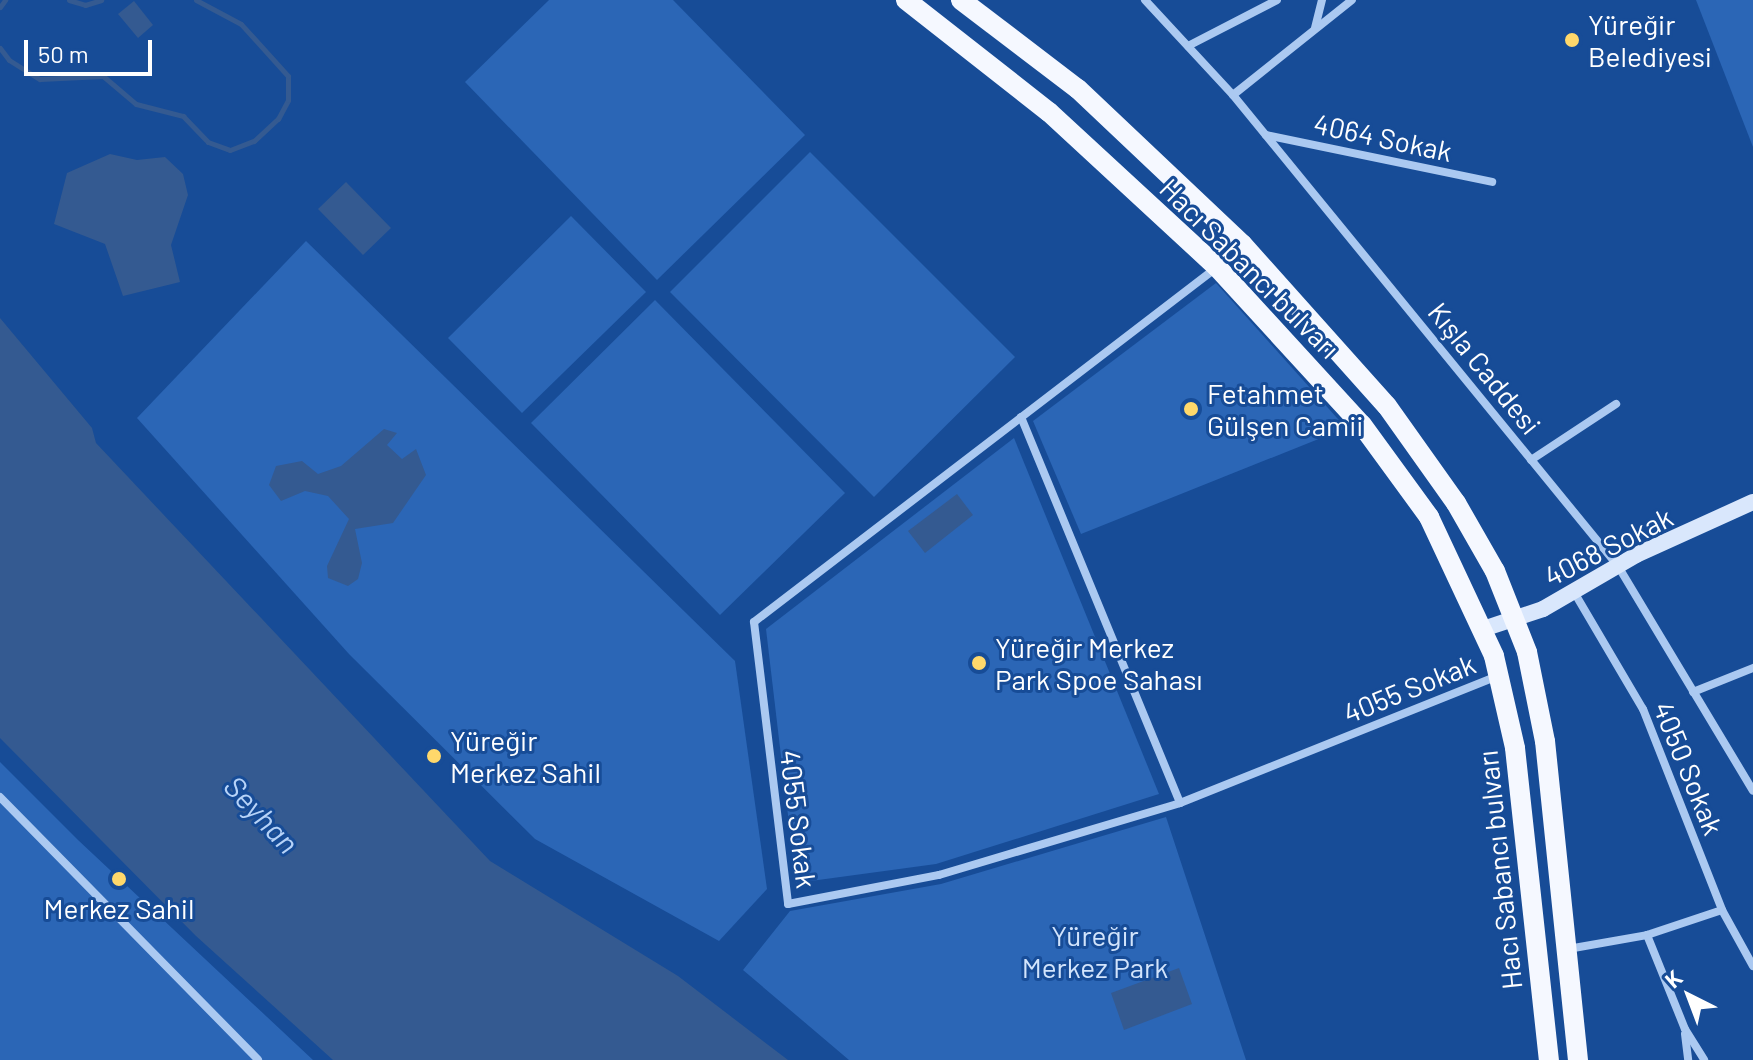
<!DOCTYPE html>
<html>
<head>
<meta charset="utf-8">
<style>
  body { margin:0 }
  #map { position:relative; width:1753px; height:1060px; overflow:hidden; background:#174c97; font-family:Barlow,sans-serif }
  div>[style] { position:absolute }
  .green>* { inset:0; background:#2b66b6 }
  .water>* { inset:0; background:#345a91 }
  .stream>* { height:5px; margin:-2.5px; padding:0 2.5px; transform-origin:2.5px; border-radius:2.5px; background:#345a91 }
  .minor>* { height:8px; margin:-4px; padding:0 4px; transform-origin:4px; border-radius:4px; background:#abc9f1 }
  .secondary>* { height:16px; margin:-8px; padding:0 8px; transform-origin:8px; border-radius:8px; background:#d9e7fc }
  .primary>* { height:20px; margin:-10px; padding:0 10px; transform-origin:10px; border-radius:10px; background:#f5f8ff }
  .dots>* { width:22px; height:22px; translate:-50% -50%; box-sizing:border-box; border:4px solid #174c97; border-radius:50% }
  span { translate:-50% -50%; white-space:nowrap; text-align:center; line-height:1.15; -webkit-text-stroke:6px #174c97; paint-order:stroke }
  .poi-label { font-size:28px; color:#fff }
  .left { translate:0 -50%; text-align:left }
  .street-label { font-size:28px; color:#fff }
  .park-label { font-size:28px; color:#d2e4fc }
  .water-label { font-size:30px; color:#b7d3f8; font-style:italic }
  .north { position:absolute; left:1649px; top:956px; width:80px; height:80px; -webkit-text-stroke:6px #174c97; paint-order:stroke; rotate:318deg; font-size:22px; font-weight:700; line-height:32px; text-align:center; color:#fff }
  .north::after { content:''; display:block; margin:auto; width:28px; height:36px; background:#fff; clip-path:polygon(50% 0,100% 100%,50% 72%,0 100%) }
  .scale { position:absolute; left:24px; top:40px; width:128px; height:36px; box-sizing:border-box; border:4px solid #fff; border-top:0; padding-left:10px; font-size:24px; line-height:28px; white-space:nowrap; color:#fff; -webkit-text-stroke:6px #174c97; paint-order:stroke }
</style>
</head>
<body>
<div id="map">
  <div class="green">
    <div style="clip-path:polygon(549px 0,673px 0,805px 135px,657px 280px,465px 82px)"></div>
    <div style="clip-path:polygon(1696px 0,1753px 0,1753px 147px)"></div>
    <div style="clip-path:polygon(810px 152px,1015px 357px,874px 497px,670px 292px)"></div>
    <div style="clip-path:polygon(571px 216px,646px 292px,522px 413px,448px 338px)"></div>
    <div style="clip-path:polygon(306px 241px,735px 661px,767px 889px,719px 941px,535px 839px,349px 654px,137px 418px)"></div>
    <div style="clip-path:polygon(1216px 283px,1346px 428px,1081px 534px,1033px 421px)"></div>
    <div style="clip-path:polygon(655px 300px,845px 493px,720px 615px,531px 423px)"></div>
    <div style="clip-path:polygon(1014px 438px,1159px 794px,936px 864px,796px 883px,766px 629px)"></div>
    <div style="clip-path:polygon(0 762px,78px 840px,313px 1060px,0 1060px)"></div>
    <div style="clip-path:polygon(1166px 817px,1246px 1060px,849px 1060px,743px 970px,790px 911px,941px 884px)"></div>
  </div>
  <div class="water">
    <div style="clip-path:polygon(134px 1px,153px 25px,138px 38px,118px 14px)"></div>
    <div style="clip-path:polygon(110px 154px,137px 160px,165px 157px,183px 174px,188px 195px,171px 245px,180px 282px,123px 296px,105px 244px,54px 224px,67px 173px)"></div>
    <div style="clip-path:polygon(346px 182px,391px 228px,363px 255px,318px 209px)"></div>
    <div style="clip-path:polygon(0 318px,92px 428px,96px 443px,490px 861px,678px 976px,788px 1060px,333px 1060px,196px 936px,0 738px)"></div>
    <div style="clip-path:polygon(384px 429px,397px 433px,387px 445px,402px 459px,416px 449px,426px 475px,393px 523px,355px 529px,362px 563px,358px 579px,348px 586px,328px 578px,327px 566px,349px 519px,328px 496px,305px 491px,281px 501px,269px 485px,276px 466px,302px 461px,318px 474px,341px 466px)"></div>
    <div style="clip-path:polygon(957px 494px,973px 515px,925px 553px,908px 531px)"></div>
    <div style="clip-path:polygon(1179px 968px,1192px 1004px,1124px 1030px,1111px 993px)"></div>
  </div>
  <div class="stream">
    <div style="left:69px;top:0;width:17px;rotate:17deg"></div>
    <div style="left:85px;top:5px;width:17px;rotate:-17deg"></div>
    <div style="left:0;top:7px;width:9px;rotate:-54deg"></div>
    <div style="left:0;top:48px;width:15px;rotate:53deg"></div>
    <div style="left:9px;top:60px;width:36px;rotate:32deg"></div>
    <div style="left:40px;top:79px;width:63px;rotate:-2.7deg"></div>
    <div style="left:103px;top:76px;width:43px;rotate:40.3deg"></div>
    <div style="left:136px;top:104px;width:49px;rotate:14.3deg"></div>
    <div style="left:183px;top:116px;width:36px;rotate:46deg"></div>
    <div style="left:208px;top:142px;width:23px;rotate:20deg"></div>
    <div style="left:230px;top:150px;width:26px;rotate:-21deg"></div>
    <div style="left:254px;top:141px;width:33px;rotate:-43deg"></div>
    <div style="left:278px;top:119px;width:21px;rotate:-62deg"></div>
    <div style="left:288px;top:100px;width:24px;rotate:-90deg"></div>
    <div style="left:288px;top:76px;width:70px;rotate:-132.1deg"></div>
    <div style="left:241px;top:24px;width:51px;rotate:-151.9deg"></div>
  </div>
  <div class="minor">
    <div style="left:1145px;top:0;width:129px;rotate:47.2deg"></div>
    <div style="left:1233px;top:95px;width:608px;rotate:50.74deg"></div>
    <div style="left:1618px;top:566px;width:262px;rotate:59deg"></div>
    <div style="left:1315px;top:28px;width:29px;rotate:-76deg"></div>
    <div style="left:1188px;top:46px;width:100px;rotate:-27.3deg"></div>
    <div style="left:1233px;top:95px;width:152px;rotate:-38.6deg"></div>
    <div style="left:1266px;top:135px;width:231px;rotate:11.7deg"></div>
    <div style="left:1216px;top:268px;width:582px;rotate:142.54deg"></div>
    <div style="left:754px;top:622px;width:284px;rotate:83.1deg"></div>
    <div style="left:788px;top:904px;width:154px;rotate:-10.9deg"></div>
    <div style="left:939px;top:875px;width:252px;rotate:-16.6deg"></div>
    <div style="left:1180px;top:803px;width:342px;rotate:-21.8deg"></div>
    <div style="left:1021px;top:417px;width:417px;rotate:67.6deg"></div>
    <div style="left:1531px;top:460px;width:102px;rotate:-33.4deg"></div>
    <div style="left:1574px;top:592px;width:136px;rotate:59.5deg"></div>
    <div style="left:1643px;top:709px;width:216px;rotate:68.5deg"></div>
    <div style="left:1722px;top:910px;width:64px;rotate:61deg"></div>
    <div style="left:1693px;top:692px;width:65px;rotate:-21.8deg"></div>
    <div style="left:0;top:797px;width:368px;rotate:45.5deg"></div>
    <div style="left:1647px;top:935px;width:101px;rotate:68deg"></div>
    <div style="left:1685px;top:1029px;width:36px;rotate:58deg"></div>
    <div style="left:1568px;top:949px;width:80px;rotate:-10deg"></div>
    <div style="left:1647px;top:935px;width:79px;rotate:-18.4deg"></div>
    <div style="left:1685px;top:1034px;width:26px;rotate:83deg"></div>
  </div>
  <div class="secondary">
    <div style="left:1483px;top:629px;width:63px;rotate:-18.4deg"></div>
    <div style="left:1543px;top:609px;width:108px;rotate:-30.1deg"></div>
    <div style="left:1636px;top:555px;width:128px;rotate:-24.4deg"></div>
  </div>
  <div class="primary">
    <div style="left:906px;top:0;width:182px;rotate:38.1deg"></div>
    <div style="left:1049px;top:112px;width:229px;rotate:42.7deg"></div>
    <div style="left:1217px;top:267px;width:214px;rotate:47.5deg"></div>
    <div style="left:1362px;top:425px;width:114px;rotate:53.9deg"></div>
    <div style="left:1429px;top:517px;width:153px;rotate:64.9deg"></div>
    <div style="left:1494px;top:656px;width:94px;rotate:77.1deg"></div>
    <div style="left:1515px;top:748px;width:314px;rotate:83.8deg"></div>
    <div style="left:961px;top:0;width:147px;rotate:37.3deg"></div>
    <div style="left:1078px;top:89px;width:226px;rotate:43.4deg"></div>
    <div style="left:1242px;top:244px;width:217px;rotate:48.2deg"></div>
    <div style="left:1387px;top:406px;width:119px;rotate:54.6deg"></div>
    <div style="left:1456px;top:503px;width:78px;rotate:60.2deg"></div>
    <div style="left:1495px;top:571px;width:87px;rotate:68.4deg"></div>
    <div style="left:1527px;top:652px;width:91px;rotate:78.6deg"></div>
    <div style="left:1545px;top:741px;width:321px;rotate:84.1deg"></div>
  </div>
  <div class="dots">
    <div style="left:1572px;top:40px;background:#ffd86b"></div>
    <div style="left:1191px;top:409px;background:#ffd86b"></div>
    <div style="left:979px;top:663px;background:#ffd86b"></div>
    <div style="left:434px;top:756px;background:#ffd86b"></div>
    <div style="left:119px;top:879px;background:#ffd86b"></div>
  </div>
  <div class="poi-label">
    <span class="left" style="left:1588px;top:40px">Yüreğir<br>Belediyesi</span>
    <span class="left" style="left:1207px;top:409px">Fetahmet<br>Gülşen Camii</span>
    <span class="left" style="left:995px;top:663px">Yüreğir Merkez<br>Park Spoe Sahası</span>
    <span class="left" style="left:450px;top:756px">Yüreğir<br>Merkez Sahil</span>
    <span style="left:119px;top:908px">Merkez Sahil</span>
  </div>
  <div class="street-label">
    <span style="left:1383px;top:137px;rotate:12deg">4064 Sokak</span>
    <span style="left:1250px;top:268px;rotate:45deg">Hacı Sabancı bulvarı</span>
    <span style="left:1485px;top:368px;rotate:51deg">Kışla Caddesi</span>
    <span style="left:1608px;top:546px;rotate:-27deg">4068 Sokak</span>
    <span style="left:1409px;top:688px;rotate:-22deg">4055 Sokak</span>
    <span style="left:1689px;top:768px;rotate:68deg">4050 Sokak</span>
    <span style="left:799px;top:819px;rotate:83deg">4055 Sokak</span>
    <span style="left:1499px;top:870px;rotate:-96deg">Hacı Sabancı bulvarı</span>
  </div>
  <div class="park-label">
    <span style="left:1095px;top:951px">Yüreğir<br>Merkez Park</span>
  </div>
  <div class="water-label">
    <span style="left:262px;top:814px;rotate:47deg">Seyhan</span>
  </div>
  <div class="north">K</div>
  <div class="scale">50 m</div>
</div>
</body>
</html>
